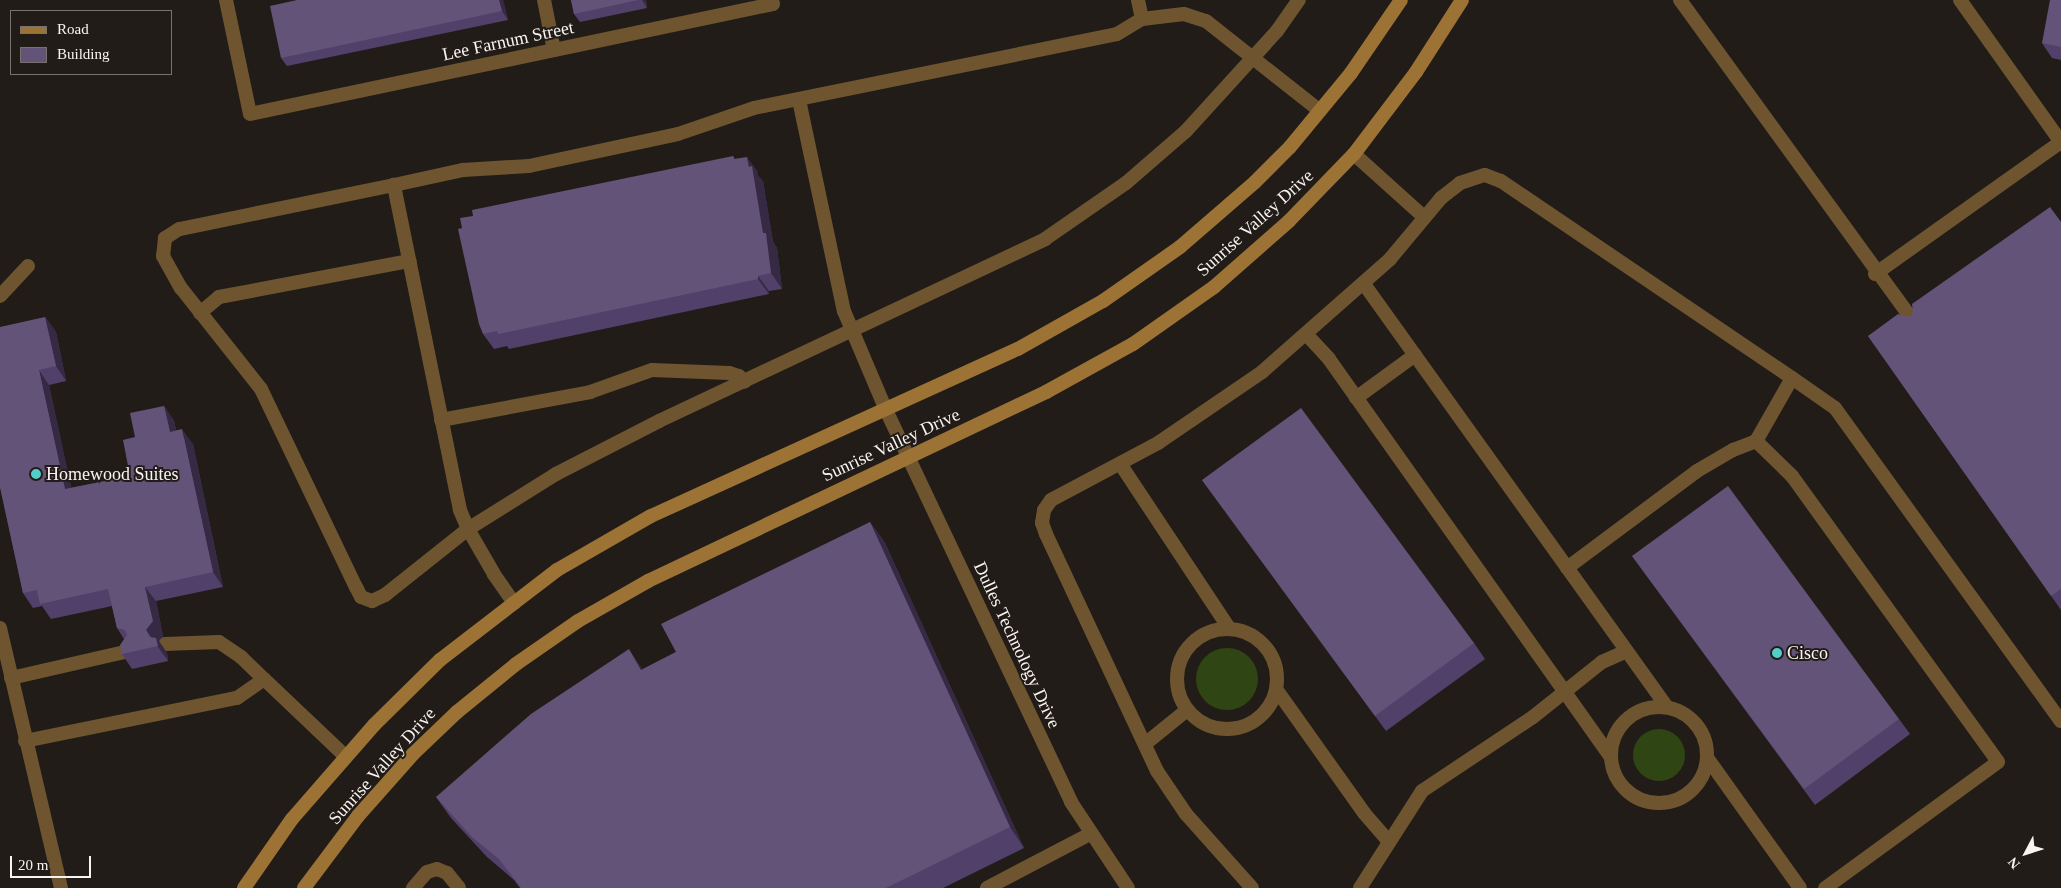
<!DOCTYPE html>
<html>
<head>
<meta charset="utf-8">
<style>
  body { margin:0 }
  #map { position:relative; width:2061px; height:888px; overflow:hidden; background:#221c18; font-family:"Times New Roman",serif }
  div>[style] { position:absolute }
  .green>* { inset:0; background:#2f4514 }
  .round { border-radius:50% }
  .service>* { height:14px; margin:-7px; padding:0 7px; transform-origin:7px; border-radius:7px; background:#6e5530 }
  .service>.ring { margin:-7px; padding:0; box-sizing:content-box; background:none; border:14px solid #6e5530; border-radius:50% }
  .minor>* { height:14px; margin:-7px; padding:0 7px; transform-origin:7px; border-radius:7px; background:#6e5530 }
  .tertiary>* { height:14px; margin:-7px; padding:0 7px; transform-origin:7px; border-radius:7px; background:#6e5530 }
  .secondary>* { height:14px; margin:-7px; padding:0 7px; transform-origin:7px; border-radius:7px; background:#9c7335 }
  .wall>* { inset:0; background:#51406a }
  .shaded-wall>* { inset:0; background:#362943 }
  .building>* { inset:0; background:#635379 }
  .dots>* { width:14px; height:14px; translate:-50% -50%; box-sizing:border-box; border:2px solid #221c18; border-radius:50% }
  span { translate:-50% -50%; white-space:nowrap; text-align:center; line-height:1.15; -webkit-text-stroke:4px #221c18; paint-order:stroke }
  .street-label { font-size:18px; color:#f9f4f1 }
  .poi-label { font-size:18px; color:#f9f4f1 }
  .left { translate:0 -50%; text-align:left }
  .legend { position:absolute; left:10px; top:10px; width:162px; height:65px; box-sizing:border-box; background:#221c18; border:1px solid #78726f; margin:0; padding:6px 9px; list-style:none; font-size:15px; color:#f9f4f1 }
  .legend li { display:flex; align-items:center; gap:10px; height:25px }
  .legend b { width:25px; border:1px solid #78726f }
  .north { position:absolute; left:2001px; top:828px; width:50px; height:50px; -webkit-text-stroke:4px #221c18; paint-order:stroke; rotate:230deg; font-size:14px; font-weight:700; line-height:20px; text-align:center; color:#f9f4f1 }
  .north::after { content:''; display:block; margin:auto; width:18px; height:22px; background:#f9f4f1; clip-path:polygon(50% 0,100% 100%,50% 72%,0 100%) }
  .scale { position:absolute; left:10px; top:856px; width:81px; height:22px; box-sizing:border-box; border:2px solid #f9f4f1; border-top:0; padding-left:6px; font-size:15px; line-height:18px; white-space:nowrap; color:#f9f4f1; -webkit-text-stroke:4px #221c18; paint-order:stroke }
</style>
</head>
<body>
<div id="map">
  <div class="green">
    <div class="round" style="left:1196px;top:648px;width:62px;height:62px"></div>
    <div class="round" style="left:1633px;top:729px;width:52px;height:52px"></div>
  </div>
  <div class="service">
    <div style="left:544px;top:0;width:51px;rotate:78.7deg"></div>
    <div style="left:1138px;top:0;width:19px;rotate:78deg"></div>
    <div style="left:1680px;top:0;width:402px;rotate:54deg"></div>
    <div style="left:1960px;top:0;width:174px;rotate:54.6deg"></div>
    <div style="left:799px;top:100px;width:216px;rotate:78deg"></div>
    <div style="left:844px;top:311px;width:108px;rotate:67deg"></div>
    <div style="left:250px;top:114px;width:534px;rotate:-11.88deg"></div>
    <div style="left:773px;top:4px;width:4px;rotate:-104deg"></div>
    <div style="left:1354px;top:154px;width:94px;rotate:42deg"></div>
    <div style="left:394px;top:185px;width:71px;rotate:-12.3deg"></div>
    <div style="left:463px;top:170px;width:66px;rotate:-3.5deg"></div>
    <div style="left:529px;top:166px;width:152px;rotate:-12.1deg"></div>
    <div style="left:678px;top:134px;width:80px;rotate:-18.9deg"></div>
    <div style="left:754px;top:108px;width:370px;rotate:-11.5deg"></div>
    <div style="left:1117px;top:34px;width:29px;rotate:-31deg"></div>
    <div style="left:1142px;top:19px;width:42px;rotate:-6.8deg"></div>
    <div style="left:1184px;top:14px;width:23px;rotate:18deg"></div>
    <div style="left:1206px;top:21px;width:145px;rotate:38.3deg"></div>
    <div style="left:1875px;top:274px;width:228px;rotate:-35.4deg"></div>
    <div style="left:1364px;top:284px;width:520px;rotate:54.39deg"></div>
    <div style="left:0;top:296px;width:41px;rotate:-47deg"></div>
    <div style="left:200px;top:313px;width:25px;rotate:-40deg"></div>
    <div style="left:219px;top:297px;width:194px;rotate:-10.7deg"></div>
    <div style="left:1306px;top:334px;width:34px;rotate:47deg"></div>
    <div style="left:1329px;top:359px;width:486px;rotate:54.7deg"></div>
    <div style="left:1792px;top:378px;width:52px;rotate:34.9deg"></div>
    <div style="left:1835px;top:408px;width:386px;rotate:54.2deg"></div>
    <div style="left:1356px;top:398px;width:73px;rotate:-36.1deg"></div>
    <div style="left:441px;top:420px;width:152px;rotate:-10.6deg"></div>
    <div style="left:590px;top:392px;width:66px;rotate:-19.5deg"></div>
    <div style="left:652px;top:370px;width:77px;rotate:2.2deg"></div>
    <div style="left:729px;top:373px;width:10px;rotate:17deg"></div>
    <div style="left:739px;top:376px;width:8px;rotate:45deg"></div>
    <div style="left:1121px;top:465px;width:196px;rotate:56.5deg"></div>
    <div style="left:1567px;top:568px;width:162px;rotate:-36.7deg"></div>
    <div style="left:1697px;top:471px;width:42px;rotate:-30.3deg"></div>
    <div style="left:1733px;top:450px;width:25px;rotate:-21deg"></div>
    <div style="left:1756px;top:441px;width:50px;rotate:44.2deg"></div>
    <div style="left:1792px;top:476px;width:352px;rotate:54.2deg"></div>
    <div style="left:1998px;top:762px;width:214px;rotate:143.9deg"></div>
    <div style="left:514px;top:603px;width:35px;rotate:-125deg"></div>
    <div style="left:494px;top:574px;width:52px;rotate:-120deg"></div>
    <div style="left:468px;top:529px;width:21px;rotate:-113deg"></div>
    <div style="left:460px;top:510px;width:332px;rotate:-101.5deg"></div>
    <div style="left:394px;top:185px;width:219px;rotate:168.4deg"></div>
    <div style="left:179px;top:229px;width:17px;rotate:147deg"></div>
    <div style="left:165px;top:238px;width:18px;rotate:96deg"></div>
    <div style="left:163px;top:256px;width:37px;rotate:61deg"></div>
    <div style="left:181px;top:288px;width:129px;rotate:51.6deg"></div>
    <div style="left:261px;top:389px;width:220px;rotate:64.4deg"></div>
    <div style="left:356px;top:587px;width:11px;rotate:63deg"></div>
    <div style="left:361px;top:597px;width:12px;rotate:20deg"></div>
    <div style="left:372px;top:601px;width:14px;rotate:-25deg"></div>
    <div style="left:385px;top:595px;width:106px;rotate:-38.5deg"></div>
    <div style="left:468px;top:529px;width:104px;rotate:-32deg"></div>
    <div style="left:556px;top:474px;width:116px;rotate:-27.2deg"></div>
    <div style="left:659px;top:421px;width:427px;rotate:-25.2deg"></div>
    <div style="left:1045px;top:239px;width:98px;rotate:-34.7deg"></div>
    <div style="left:1126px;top:183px;width:79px;rotate:-40.9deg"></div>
    <div style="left:1186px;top:131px;width:135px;rotate:-47.7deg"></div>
    <div style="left:1277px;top:31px;width:38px;rotate:-55deg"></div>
    <div style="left:0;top:628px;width:267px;rotate:76.8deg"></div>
    <div class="ring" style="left:1177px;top:629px;width:86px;height:86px"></div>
    <div style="left:165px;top:644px;width:54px;rotate:-2.1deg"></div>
    <div style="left:219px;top:642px;width:27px;rotate:34deg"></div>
    <div style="left:241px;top:657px;width:32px;rotate:44deg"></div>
    <div style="left:11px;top:678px;width:121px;rotate:-12.9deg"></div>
    <div style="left:1276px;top:689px;width:152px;rotate:54.6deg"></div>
    <div style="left:1364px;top:813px;width:38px;rotate:49deg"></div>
    <div class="ring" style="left:1611px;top:707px;width:82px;height:82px"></div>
    <div style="left:25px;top:741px;width:216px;rotate:-11.5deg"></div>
    <div style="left:237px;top:698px;width:33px;rotate:-35deg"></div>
    <div style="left:264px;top:679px;width:112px;rotate:43.5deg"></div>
    <div style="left:1145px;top:744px;width:54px;rotate:-39deg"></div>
    <div style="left:1708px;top:759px;width:158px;rotate:54.5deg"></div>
    <div style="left:413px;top:888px;width:21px;rotate:-49deg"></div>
    <div style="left:427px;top:872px;width:10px;rotate:-17deg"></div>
    <div style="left:437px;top:869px;width:11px;rotate:22deg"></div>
    <div style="left:447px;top:873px;width:19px;rotate:51deg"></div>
    <div style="left:987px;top:888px;width:116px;rotate:-27.7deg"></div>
    <div style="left:1252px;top:888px;width:99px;rotate:-131.7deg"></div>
    <div style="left:1186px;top:814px;width:52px;rotate:-124deg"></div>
    <div style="left:1157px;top:771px;width:262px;rotate:-115.1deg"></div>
    <div style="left:1046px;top:534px;width:12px;rotate:-110deg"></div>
    <div style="left:1042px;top:523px;width:13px;rotate:-81deg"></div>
    <div style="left:1044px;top:510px;width:12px;rotate:-55deg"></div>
    <div style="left:1051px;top:500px;width:121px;rotate:-28deg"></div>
    <div style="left:1158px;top:443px;width:126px;rotate:-34.3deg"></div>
    <div style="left:1262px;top:372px;width:171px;rotate:-41.4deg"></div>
    <div style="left:1390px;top:259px;width:80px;rotate:-50.1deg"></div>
    <div style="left:1441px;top:198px;width:24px;rotate:-38deg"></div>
    <div style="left:1460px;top:183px;width:26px;rotate:-18deg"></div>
    <div style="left:1485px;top:175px;width:17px;rotate:21deg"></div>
    <div style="left:1501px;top:181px;width:351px;rotate:34.1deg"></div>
    <div style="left:1792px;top:378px;width:73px;rotate:119.7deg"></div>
    <div style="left:1360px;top:888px;width:115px;rotate:-57.4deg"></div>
    <div style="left:1422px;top:791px;width:133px;rotate:-33.7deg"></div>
    <div style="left:1533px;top:717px;width:88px;rotate:-38.6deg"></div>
    <div style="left:1602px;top:662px;width:27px;rotate:-24deg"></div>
  </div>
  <div class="minor">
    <div style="left:226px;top:0;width:116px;rotate:78.1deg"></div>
  </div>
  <div class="tertiary">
    <div style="left:886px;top:410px;width:433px;rotate:64.7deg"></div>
    <div style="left:1071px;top:802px;width:103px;rotate:56.5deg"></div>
  </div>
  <div class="secondary">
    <div style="left:244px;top:888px;width:84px;rotate:-55.2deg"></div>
    <div style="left:292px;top:819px;width:125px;rotate:-48.9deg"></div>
    <div style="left:374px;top:725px;width:93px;rotate:-44.6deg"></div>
    <div style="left:440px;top:660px;width:93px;rotate:-37.6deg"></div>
    <div style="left:514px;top:603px;width:54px;rotate:-37.5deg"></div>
    <div style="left:557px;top:570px;width:108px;rotate:-29.9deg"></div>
    <div style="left:651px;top:516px;width:403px;rotate:-24.5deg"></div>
    <div style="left:1018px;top:349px;width:98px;rotate:-29.5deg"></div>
    <div style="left:1103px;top:301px;width:94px;rotate:-35deg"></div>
    <div style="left:1180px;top:247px;width:99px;rotate:-40.9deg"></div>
    <div style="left:1255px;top:182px;width:49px;rotate:-45deg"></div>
    <div style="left:1290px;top:147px;width:96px;rotate:-50.5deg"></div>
    <div style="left:1351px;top:73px;width:88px;rotate:-55.6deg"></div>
    <div style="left:304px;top:888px;width:90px;rotate:-53.1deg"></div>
    <div style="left:358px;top:816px;width:83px;rotate:-48.4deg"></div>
    <div style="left:413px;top:754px;width:61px;rotate:-43.7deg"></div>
    <div style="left:457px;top:712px;width:76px;rotate:-39.1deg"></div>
    <div style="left:516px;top:664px;width:75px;rotate:-34.7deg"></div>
    <div style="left:578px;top:621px;width:81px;rotate:-29.7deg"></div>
    <div style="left:648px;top:581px;width:441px;rotate:-25.4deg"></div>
    <div style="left:1046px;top:392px;width:99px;rotate:-28.9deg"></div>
    <div style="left:1133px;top:344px;width:99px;rotate:-35.1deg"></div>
    <div style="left:1214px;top:287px;width:100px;rotate:-41.3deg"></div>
    <div style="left:1289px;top:221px;width:93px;rotate:-45.9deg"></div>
    <div style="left:1354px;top:154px;width:103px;rotate:-52.9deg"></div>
    <div style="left:1416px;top:72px;width:85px;rotate:-57.4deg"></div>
  </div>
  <div class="wall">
    <div style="clip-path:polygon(297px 0,503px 0,508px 20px,287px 66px,281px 58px)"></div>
    <div style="clip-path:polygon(571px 0,646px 0,647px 8px,580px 22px,574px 14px)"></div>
    <div style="clip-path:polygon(2061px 0,2061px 60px,2052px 58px,2042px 43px)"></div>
    <div style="clip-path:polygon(733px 156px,735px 159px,758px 172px,758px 176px,763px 181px,773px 242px,777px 248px,782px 289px,769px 291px,769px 294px,509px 349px,507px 346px,494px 349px,483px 334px)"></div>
    <div style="clip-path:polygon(2061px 222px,2061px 610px,1868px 336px,1910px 317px)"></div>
    <div style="clip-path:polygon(45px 317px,56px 332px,66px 381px,49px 385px,71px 488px,130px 476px,135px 437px,164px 406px,174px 421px,176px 430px,193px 444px,223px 587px,156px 601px,163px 636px,159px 641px,167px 653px,168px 661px,132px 669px,122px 654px,124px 639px,117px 628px,112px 606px,51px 619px,42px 606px,33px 608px,23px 593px,0 487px)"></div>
    <div style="clip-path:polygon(1202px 480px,1474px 643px,1485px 659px,1386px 731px)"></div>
    <div style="clip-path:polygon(870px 522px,885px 543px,1024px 848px,943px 888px,520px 888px,514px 880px,487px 857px,451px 818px,436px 797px,643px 669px,676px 652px)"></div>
    <div style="clip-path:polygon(1632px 556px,1899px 719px,1910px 734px,1815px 805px)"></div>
  </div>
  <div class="shaded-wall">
    <div style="clip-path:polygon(499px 0,503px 0,508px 20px,502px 11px)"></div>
    <div style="clip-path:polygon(642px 0,646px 0,647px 8px)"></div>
    <div style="clip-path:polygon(747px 157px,758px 172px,758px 176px,763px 181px,773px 242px,777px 248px,782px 289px,771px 273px)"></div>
    <div style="clip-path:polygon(758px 276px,769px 291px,769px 294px,758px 279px)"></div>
    <div style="clip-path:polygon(45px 317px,56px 332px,66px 381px,56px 366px)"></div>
    <div style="clip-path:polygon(39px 370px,49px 385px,75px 504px,65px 489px)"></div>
    <div style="clip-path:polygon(164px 406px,174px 421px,180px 446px,170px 432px)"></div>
    <div style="clip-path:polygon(182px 429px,193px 444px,223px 587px,213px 572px)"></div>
    <div style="clip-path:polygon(870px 522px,885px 543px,1024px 848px,1010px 827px)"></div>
    <div style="clip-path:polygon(145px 587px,156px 601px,163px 636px,159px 641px,167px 653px,168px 661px,146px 630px)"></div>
    <div style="clip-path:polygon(629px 649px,643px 670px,641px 670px)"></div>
  </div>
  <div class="building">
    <div style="clip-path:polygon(297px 0,499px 0,502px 11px,281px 58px,270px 6px)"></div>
    <div style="clip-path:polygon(571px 0,638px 0,574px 14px)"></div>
    <div style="clip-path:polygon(2050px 0,2061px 0,2061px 47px,2042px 43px)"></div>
    <div style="clip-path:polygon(733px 156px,734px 159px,747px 157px,749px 167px,752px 166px,763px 233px,766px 233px,771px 273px,758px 276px,758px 279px,498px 334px,497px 331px,483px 334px,479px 324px,458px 229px,462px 228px,460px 218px,473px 216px,472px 210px)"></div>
    <div style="clip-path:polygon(2050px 207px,2061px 222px,2061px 589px,2051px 596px,1868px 336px,1898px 314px,1910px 317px,1913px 313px,1912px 304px)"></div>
    <div style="clip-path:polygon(45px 317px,56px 366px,39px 370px,65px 489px,130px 476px,123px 440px,135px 437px,130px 413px,164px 406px,170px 432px,182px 429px,213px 572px,145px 587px,153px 621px,146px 630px,150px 637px,156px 638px,158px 646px,122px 654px,120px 645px,127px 635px,125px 630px,117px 628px,108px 589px,40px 604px,37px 590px,23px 593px,0 487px,0 327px)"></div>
    <div style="clip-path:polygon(1301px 408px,1474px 643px,1375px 716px,1202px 480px)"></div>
    <div style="clip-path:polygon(1728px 486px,1899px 719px,1804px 789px,1632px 556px)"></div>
    <div style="clip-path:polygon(870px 522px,1010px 827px,886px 888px,521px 888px,499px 859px,472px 837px,436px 797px,531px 714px,629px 649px,641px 670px,676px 652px,661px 624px)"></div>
  </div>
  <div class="dots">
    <div style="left:36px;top:474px;background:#53cdca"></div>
    <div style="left:1777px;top:653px;background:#53cdca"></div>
  </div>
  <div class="street-label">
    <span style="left:508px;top:41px;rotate:-12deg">Lee Farnum Street</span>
    <span style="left:1255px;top:223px;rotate:-42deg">Sunrise Valley Drive</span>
    <span style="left:891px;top:445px;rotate:-25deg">Sunrise Valley Drive</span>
    <span style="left:1017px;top:645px;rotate:65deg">Dulles Technology Drive</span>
    <span style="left:382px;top:766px;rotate:-48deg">Sunrise Valley Drive</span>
  </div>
  <div class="poi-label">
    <span class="left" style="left:46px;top:474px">Homewood Suites</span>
    <span class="left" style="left:1787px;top:653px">Cisco</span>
  </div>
  <ul class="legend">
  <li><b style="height:6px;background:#9c7335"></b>Road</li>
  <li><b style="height:14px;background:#635379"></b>Building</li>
  </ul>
  <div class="north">N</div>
  <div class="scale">20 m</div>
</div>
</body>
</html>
